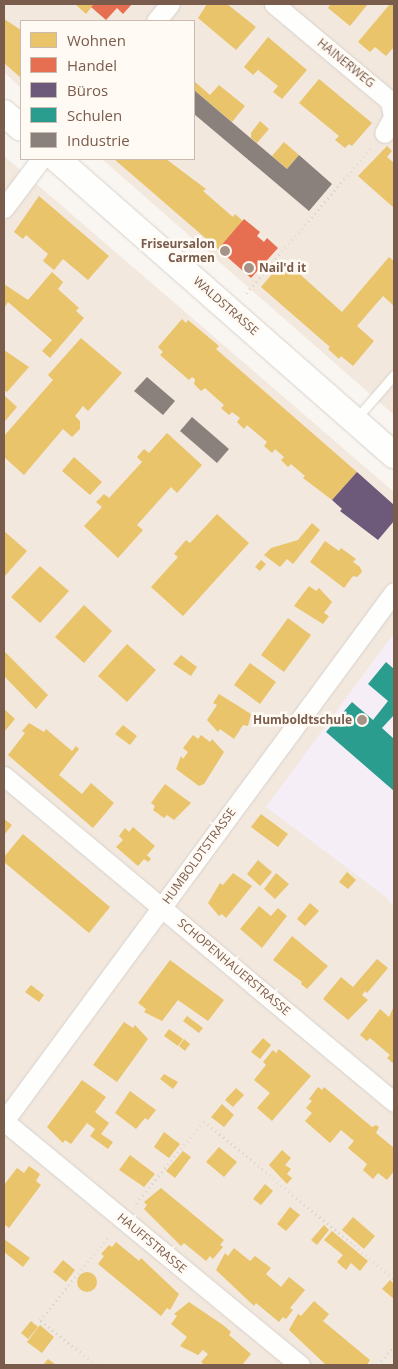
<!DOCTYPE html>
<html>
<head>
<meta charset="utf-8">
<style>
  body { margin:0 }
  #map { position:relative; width:398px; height:1369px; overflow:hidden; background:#f9f5f0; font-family:"Open Sans",sans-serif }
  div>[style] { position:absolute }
  .residential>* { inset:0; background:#f2e8de }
  .education>* { inset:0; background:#f6eef6 }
  .homes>* { inset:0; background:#e9c46a }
  .round { border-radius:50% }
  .shops>* { inset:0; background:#e76f51 }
  .offices>* { inset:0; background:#6d597a }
  .schools>* { inset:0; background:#2a9d8f }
  .industry>* { inset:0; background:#8a817c }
  .path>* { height:3px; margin-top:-1.5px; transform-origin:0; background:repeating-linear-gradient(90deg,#dcd5d0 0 1px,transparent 0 5px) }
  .roads { filter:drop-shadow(0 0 1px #d7d1cb) drop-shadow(0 0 1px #d7d1cb) }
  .lane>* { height:9px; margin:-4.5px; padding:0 4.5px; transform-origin:4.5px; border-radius:4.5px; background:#fefefd }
  .street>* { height:19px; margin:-9.5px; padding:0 9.5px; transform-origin:9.5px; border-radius:9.5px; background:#fefefd }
  .secondary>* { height:26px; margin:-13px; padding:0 13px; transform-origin:13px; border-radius:13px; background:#fefefd }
  .dots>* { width:14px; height:14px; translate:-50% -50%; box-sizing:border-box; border:2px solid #fffaf3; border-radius:50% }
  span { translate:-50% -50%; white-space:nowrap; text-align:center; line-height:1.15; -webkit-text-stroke:5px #fffaf3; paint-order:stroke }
  .street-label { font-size:12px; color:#7a5c4d }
  .poi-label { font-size:12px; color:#7a5c4d; font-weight:700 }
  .right { translate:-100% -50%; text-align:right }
  .left { translate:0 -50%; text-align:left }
  .frame { position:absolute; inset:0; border:5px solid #7a5c4d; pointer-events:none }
  .legend { position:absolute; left:20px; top:20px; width:175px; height:140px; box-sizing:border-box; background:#fffaf3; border:1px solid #cabbb1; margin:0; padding:6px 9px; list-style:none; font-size:15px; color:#7a5c4d }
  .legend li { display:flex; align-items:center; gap:10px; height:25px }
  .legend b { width:25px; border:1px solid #cabbb1 }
</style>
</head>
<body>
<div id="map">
  <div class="residential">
    <div style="clip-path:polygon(4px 4px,394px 4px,394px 415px,102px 159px,194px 159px,194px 21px,21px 21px,21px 88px,4px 72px)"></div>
    <div style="clip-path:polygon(4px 156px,394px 492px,394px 1365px,4px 1365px)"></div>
  </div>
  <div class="education">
    <div style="clip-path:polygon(394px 633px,394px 907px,386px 897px,266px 807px)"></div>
  </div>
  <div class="homes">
    <div style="clip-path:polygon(75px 4px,94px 4px,86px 14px)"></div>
    <div style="clip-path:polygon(207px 4px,227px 4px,256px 27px,236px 50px,198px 18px)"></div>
    <div style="clip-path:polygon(331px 4px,368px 4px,350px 26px,328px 8px)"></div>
    <div style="clip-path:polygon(390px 4px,394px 4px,394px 47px,386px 56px,375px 47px,370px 52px,358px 42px)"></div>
    <div style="clip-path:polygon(4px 19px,21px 30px,21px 78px,4px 63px)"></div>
    <div style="clip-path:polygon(268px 37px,307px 70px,282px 99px,273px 92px,278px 86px,258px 70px,253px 75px,244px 67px)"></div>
    <div style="clip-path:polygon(319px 79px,372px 123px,352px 146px,349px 144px,345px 148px,335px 140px,339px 136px,299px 103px)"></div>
    <div style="clip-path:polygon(194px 81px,210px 95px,219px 85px,245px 106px,232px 122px,194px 90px)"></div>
    <div style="clip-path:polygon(260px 121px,269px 129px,257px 143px,251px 138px,251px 133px)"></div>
    <div style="clip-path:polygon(284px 142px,299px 155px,287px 169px,272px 156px)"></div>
    <div style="clip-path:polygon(387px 146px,392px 151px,387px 157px,394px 163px,394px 208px,358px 176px)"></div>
    <div style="clip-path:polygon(114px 159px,166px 159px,206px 189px,203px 191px,233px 217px,235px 214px,243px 221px,218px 249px)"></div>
    <div style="clip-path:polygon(39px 196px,109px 256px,88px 280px,63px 259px,54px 270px,43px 261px,48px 254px,26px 235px,23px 239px,14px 232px)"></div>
    <div style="clip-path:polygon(389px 257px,394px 261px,394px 306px,383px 296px,357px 326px,374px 341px,353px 366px,341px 356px,339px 359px,328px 349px,330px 347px,261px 287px,284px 260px,342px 312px)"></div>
    <div style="clip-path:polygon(52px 272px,63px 282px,58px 289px,79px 308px,76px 311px,84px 318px,50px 358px,42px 351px,52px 340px,8px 302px,4px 308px,4px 284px,28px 300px)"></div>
    <div style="clip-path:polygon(182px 319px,186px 323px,188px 320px,219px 346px,216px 349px,357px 472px,332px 500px,303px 478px,305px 476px,291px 464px,288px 467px,281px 460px,284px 457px,275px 449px,272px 453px,264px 446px,267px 442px,247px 425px,244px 429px,237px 422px,240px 418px,232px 412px,229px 415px,221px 408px,224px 405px,205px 388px,201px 391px,194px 384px,195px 379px,192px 377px,189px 380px,160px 355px,163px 352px,158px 347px)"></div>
    <div style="clip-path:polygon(81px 338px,122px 373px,88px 411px,83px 406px,75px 416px,80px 421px,80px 429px,72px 437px,63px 429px,24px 475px,4px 457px,4px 436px,53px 380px,48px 375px)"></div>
    <div style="clip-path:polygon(4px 350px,29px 367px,7px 392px,4px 390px)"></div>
    <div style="clip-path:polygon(5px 396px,17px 407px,5px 421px,4px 420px)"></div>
    <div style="clip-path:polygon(167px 433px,202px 465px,177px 493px,171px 487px,137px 525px,143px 530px,118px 558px,84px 526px,102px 507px,96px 502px,104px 494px,109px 498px,142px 462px,137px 457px,144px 449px,149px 453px)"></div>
    <div style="clip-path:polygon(74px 457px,102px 482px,90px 495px,62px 471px)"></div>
    <div style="clip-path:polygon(217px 514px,249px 543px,183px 616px,151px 587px,178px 557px,174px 554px,186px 540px,190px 543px)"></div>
    <div style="clip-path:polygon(312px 523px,320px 530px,293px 564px,287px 559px,280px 567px,264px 555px,271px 548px,298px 540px)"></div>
    <div style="clip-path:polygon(4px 531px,27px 551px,4px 577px)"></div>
    <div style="clip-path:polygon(325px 541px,339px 551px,341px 548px,356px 559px,353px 562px,360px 567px,362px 572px,357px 577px,353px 576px,344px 588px,310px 562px)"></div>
    <div style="clip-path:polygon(261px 560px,266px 564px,260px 571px,255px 567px)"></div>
    <div style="clip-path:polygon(40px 566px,69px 591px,40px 623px,11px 597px)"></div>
    <div style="clip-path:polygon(309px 586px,316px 591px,319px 588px,332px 602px,324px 613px,329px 616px,323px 624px,294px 606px)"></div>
    <div style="clip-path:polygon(84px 605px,112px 631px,84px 663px,55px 637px)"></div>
    <div style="clip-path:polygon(288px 618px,311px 635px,284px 672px,261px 655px)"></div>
    <div style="clip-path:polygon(127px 644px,156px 670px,127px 702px,98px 676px)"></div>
    <div style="clip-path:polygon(4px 651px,48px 695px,36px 709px,4px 676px)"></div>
    <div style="clip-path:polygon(181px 655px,197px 667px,191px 676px,173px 664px)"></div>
    <div style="clip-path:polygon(250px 663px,276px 682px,260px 704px,234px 685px)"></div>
    <div style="clip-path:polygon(219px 694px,251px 714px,248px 726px,243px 725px,234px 739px,220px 729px,218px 732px,207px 720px,217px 705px,213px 703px)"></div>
    <div style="clip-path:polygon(4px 709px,15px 719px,4px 732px)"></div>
    <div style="clip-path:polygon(29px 723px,44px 732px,46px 729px,72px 751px,76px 746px,79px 749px,59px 775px,82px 794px,91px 783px,114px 803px,93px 828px,8px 755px,25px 733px,22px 731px)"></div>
    <div style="clip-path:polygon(123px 725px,137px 736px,130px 745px,115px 734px)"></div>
    <div style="clip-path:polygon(193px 735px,198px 739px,201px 735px,210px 742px,212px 739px,224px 752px,204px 784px,199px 786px,176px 769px,181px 756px,183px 759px,188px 752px,183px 748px)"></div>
    <div style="clip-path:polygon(165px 784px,191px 803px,174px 820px,167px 815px,164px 818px,153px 810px,155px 806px,151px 803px)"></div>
    <div style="clip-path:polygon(261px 814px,288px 834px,278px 847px,251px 827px)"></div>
    <div style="clip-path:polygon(4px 819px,12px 825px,4px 835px)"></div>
    <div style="clip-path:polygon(133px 827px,155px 846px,147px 855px,151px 859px,148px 862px,144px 859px,138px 866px,116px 847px,123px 840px,119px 836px,125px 828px,129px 832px)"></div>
    <div style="clip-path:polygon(23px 834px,110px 907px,89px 933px,4px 862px,4px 857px)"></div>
    <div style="clip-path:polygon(258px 860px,272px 872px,260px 886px,247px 874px)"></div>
    <div style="clip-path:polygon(347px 872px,356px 880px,348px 889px,339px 882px)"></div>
    <div style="clip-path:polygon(233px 873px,252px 886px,226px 918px,222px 914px,219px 916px,208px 903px,220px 883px,223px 885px)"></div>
    <div style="clip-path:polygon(276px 873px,289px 884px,275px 899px,264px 889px)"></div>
    <div style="clip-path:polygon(310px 903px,319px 911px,305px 926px,297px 919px)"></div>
    <div style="clip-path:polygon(259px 906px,271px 916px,278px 908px,287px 916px,262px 948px,240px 929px)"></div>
    <div style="clip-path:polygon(292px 936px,328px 966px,307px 989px,301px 984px,302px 982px,273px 960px)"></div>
    <div style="clip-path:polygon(377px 959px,388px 968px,367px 993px,365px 991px,362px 995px,368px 1000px,348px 1020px,323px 999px,341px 977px,353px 987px)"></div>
    <div style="clip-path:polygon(170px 960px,224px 1000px,208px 1021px,178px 1000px,162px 1021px,144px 1012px,146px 1009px,138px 1003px)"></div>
    <div style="clip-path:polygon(31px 985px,44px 995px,39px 1002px,25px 992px)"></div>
    <div style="clip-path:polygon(394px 1006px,394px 1064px,387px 1058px,390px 1055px,370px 1038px,367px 1041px,360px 1035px,380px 1009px,389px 1017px)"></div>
    <div style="clip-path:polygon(187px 1016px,203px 1028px,199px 1033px,183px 1021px)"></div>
    <div style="clip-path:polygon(124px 1022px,133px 1028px,135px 1025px,148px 1039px,117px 1082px,93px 1065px)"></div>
    <div style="clip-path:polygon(169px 1029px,183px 1039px,178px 1046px,164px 1036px)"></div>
    <div style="clip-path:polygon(263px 1038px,271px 1045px,260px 1059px,251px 1052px)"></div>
    <div style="clip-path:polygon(184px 1039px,190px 1044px,185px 1051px,179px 1046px)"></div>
    <div style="clip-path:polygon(279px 1049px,311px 1076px,272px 1121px,257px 1108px,270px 1093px,254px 1080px,266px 1065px,263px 1062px,273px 1050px,276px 1053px)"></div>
    <div style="clip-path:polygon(164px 1074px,178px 1082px,173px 1089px,160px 1079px)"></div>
    <div style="clip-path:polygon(82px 1080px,106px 1097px,95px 1112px,109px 1123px,101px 1134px,113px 1142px,108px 1149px,90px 1136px,95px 1129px,87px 1123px,71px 1144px,65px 1140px,63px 1143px,47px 1127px)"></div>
    <div style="clip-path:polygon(318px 1087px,322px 1090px,324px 1087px,372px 1127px,376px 1125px,379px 1127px,376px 1133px,394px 1148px,394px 1171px,387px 1180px,378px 1173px,373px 1179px,363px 1170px,367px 1164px,348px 1148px,354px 1141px,341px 1130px,330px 1143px,305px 1121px,312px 1113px,306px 1108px,312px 1101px,309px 1099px)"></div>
    <div style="clip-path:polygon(236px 1088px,244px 1095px,233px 1107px,225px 1100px)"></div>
    <div style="clip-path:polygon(130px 1091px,156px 1110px,148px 1120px,145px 1118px,136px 1129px,115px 1113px)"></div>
    <div style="clip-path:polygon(222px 1104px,234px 1115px,224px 1127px,211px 1117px)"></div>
    <div style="clip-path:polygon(164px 1132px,180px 1144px,169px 1158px,154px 1147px)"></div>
    <div style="clip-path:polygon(219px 1147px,237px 1162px,224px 1177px,206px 1162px)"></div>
    <div style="clip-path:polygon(282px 1150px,291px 1158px,285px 1165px,291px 1169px,287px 1174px,292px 1178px,287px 1184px,269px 1165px)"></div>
    <div style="clip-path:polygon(183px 1151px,191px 1157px,175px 1178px,166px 1171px)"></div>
    <div style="clip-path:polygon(130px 1155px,155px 1174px,144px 1187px,119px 1170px)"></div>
    <div style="clip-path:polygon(29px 1166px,40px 1174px,36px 1181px,41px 1185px,9px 1228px,4px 1224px,4px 1185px,17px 1168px,24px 1173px)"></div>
    <div style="clip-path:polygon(265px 1184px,273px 1191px,261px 1205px,253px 1199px)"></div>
    <div style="clip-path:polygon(161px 1188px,224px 1240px,220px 1245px,223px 1247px,213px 1259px,210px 1256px,206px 1261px,184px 1243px,181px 1246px,144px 1209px,147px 1205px,144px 1202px)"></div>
    <div style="clip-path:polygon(290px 1207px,300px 1215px,286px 1231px,277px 1224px)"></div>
    <div style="clip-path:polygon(353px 1217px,375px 1236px,364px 1249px,342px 1230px)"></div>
    <div style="clip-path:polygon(324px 1225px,329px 1230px,317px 1245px,311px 1240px)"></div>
    <div style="clip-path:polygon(332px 1231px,368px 1261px,360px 1271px,351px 1263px,346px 1270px,337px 1262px,343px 1255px,324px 1240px)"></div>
    <div style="clip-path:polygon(4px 1239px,30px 1258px,23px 1267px,4px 1252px)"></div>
    <div style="clip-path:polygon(116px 1242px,139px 1261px,141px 1258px,179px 1294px,170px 1310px,167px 1308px,161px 1316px,98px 1264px,104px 1256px,101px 1254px,109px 1245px,112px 1247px)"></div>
    <div style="clip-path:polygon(234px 1248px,250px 1261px,255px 1256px,271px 1268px,266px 1274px,281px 1287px,289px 1277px,305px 1290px,290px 1308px,293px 1310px,286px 1319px,283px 1317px,279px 1322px,256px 1303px,254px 1306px,216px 1270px,225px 1253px,228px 1256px)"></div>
    <div style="clip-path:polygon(63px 1260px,75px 1270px,66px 1282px,53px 1272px)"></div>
    <div class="round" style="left:77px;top:1272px;width:20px;height:20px"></div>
    <div style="clip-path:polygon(390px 1280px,394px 1284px,394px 1299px,382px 1289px)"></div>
    <div style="clip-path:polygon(314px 1301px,329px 1314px,323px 1321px,370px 1360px,367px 1365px,326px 1365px,289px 1330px,298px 1314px,301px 1316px)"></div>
    <div style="clip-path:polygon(189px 1302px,223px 1325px,231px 1332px,229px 1335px,251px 1354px,242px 1365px,205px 1365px,201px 1362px,208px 1354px,203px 1350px,198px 1355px,180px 1346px,187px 1337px,171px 1324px,177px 1316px,174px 1314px)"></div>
    <div style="clip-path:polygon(31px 1321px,38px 1327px,28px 1339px,21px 1333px)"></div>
    <div style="clip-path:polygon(40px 1325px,54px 1337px,42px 1353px,27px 1342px)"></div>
    <div style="clip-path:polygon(48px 1359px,56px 1365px,43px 1365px)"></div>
  </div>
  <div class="shops">
    <div style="clip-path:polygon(94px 4px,132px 4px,123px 14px,117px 8px,106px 20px,91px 7px)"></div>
    <div style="clip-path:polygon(244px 219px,260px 232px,257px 236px,264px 242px,267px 238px,278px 248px,251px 278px,218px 249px)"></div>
  </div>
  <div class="offices">
    <div style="clip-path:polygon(357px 472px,394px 505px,394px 521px,378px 540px,340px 511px,342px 509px,332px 500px)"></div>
  </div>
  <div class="schools">
    <div style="clip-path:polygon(386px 662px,394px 669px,394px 715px,382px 728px,394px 739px,394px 791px,326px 732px,352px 702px,373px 720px,388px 701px,368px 684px)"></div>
  </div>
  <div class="industry">
    <div style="clip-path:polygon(194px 90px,287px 169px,299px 155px,332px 184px,309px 211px,194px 114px)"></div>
    <div style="clip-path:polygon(147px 377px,175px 401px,163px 415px,134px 391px)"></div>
    <div style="clip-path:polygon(192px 417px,229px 449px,217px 463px,180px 431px)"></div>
  </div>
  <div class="path">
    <div style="left:246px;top:293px;width:191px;rotate:-49.2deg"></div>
    <div style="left:136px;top:1203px;width:107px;rotate:-50.3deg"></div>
    <div style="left:204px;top:1121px;width:247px;rotate:39.7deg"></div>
    <div style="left:96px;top:1365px;width:72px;rotate:-141.2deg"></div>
    <div style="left:40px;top:1320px;width:110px;rotate:-50.5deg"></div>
    <div style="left:378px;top:1365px;width:26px;rotate:-51deg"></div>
  </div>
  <div class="roads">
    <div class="lane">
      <div style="left:355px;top:420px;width:60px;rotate:-49.1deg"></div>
    </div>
    <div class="street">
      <div style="left:274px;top:4px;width:151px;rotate:39.9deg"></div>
      <div style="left:390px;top:101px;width:16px;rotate:79deg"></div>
      <div style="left:393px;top:117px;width:18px;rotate:119deg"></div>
      <div style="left:156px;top:21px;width:22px;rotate:-51deg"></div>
      <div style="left:4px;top:208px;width:61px;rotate:-52.9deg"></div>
      <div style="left:4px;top:776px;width:508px;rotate:39.89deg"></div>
      <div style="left:4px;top:1121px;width:657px;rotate:-53.6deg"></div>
      <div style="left:4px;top:1121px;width:384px;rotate:39.5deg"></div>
    </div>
    <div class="secondary">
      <div style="left:4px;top:113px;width:23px;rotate:41deg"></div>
      <div style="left:57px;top:159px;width:449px;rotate:41.3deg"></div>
    </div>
  </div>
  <div class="dots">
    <div style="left:225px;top:251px;background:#a69286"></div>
    <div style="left:249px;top:268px;background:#a69286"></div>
    <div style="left:362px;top:720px;background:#a69286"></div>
  </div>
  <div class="street-label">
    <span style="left:346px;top:63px;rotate:39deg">HAINERWEG</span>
    <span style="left:226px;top:306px;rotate:41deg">WALDSTRASSE</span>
    <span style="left:199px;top:856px;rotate:-54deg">HUMBOLDTSTRASSE</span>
    <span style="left:234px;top:967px;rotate:40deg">SCHOPENHAUERSTRASSE</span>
    <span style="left:152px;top:1243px;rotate:40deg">HAUFFSTRASSE</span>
  </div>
  <div class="poi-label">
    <span class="right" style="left:215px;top:251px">Friseursalon<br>Carmen</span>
    <span class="left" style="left:259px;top:268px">Nail'd it</span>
    <span class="right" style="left:352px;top:720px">Humboldtschule</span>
  </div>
  <div class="frame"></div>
  <ul class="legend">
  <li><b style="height:14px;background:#e9c46a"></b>Wohnen</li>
  <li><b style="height:14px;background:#e76f51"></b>Handel</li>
  <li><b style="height:14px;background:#6d597a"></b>Büros</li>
  <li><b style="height:14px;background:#2a9d8f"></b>Schulen</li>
  <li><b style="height:14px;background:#8a817c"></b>Industrie</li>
  </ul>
</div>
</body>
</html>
